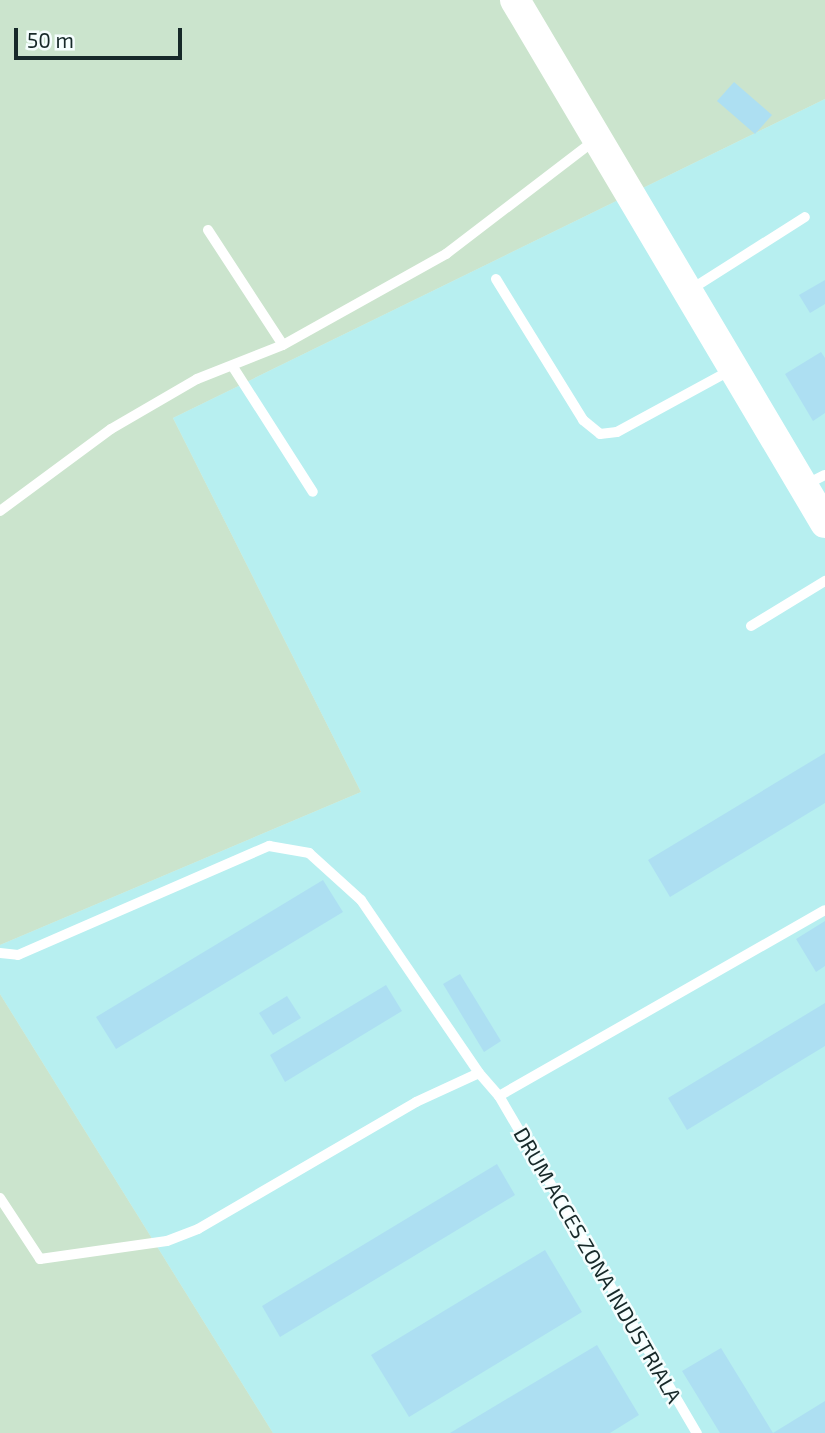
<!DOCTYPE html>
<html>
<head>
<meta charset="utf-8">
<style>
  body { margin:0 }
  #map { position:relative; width:825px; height:1433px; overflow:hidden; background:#ccf9fa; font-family:"Exo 2",sans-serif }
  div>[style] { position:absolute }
  .built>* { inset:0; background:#b7eff0 }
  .green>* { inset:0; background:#cbe4cd }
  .building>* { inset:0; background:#addff2 }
  .service>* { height:10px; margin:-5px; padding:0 5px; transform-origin:5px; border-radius:5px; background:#fff }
  .secondary>* { height:30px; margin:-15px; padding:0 15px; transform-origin:15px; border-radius:15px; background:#fff }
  span { translate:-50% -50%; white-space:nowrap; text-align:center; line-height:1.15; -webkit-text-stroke:5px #f5fefe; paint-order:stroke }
  .street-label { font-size:21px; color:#172929 }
  .scale { position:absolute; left:14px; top:28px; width:168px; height:32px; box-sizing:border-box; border:4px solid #172929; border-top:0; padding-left:9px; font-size:21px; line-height:24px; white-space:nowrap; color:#172929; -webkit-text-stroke:5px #f5fefe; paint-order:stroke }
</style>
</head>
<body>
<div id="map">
  <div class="built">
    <div style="clip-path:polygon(825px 99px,825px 1433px,273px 1433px,0 994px,0 945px,361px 792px,173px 418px)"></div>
  </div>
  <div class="green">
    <div style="clip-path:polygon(0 0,825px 0,825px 99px,173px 418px,361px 792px,0 945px)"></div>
    <div style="clip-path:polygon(0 994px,273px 1433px,0 1433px)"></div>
  </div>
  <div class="building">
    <div style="clip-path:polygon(734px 82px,772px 115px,755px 134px,717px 101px)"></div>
    <div style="clip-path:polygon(825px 280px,825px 304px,810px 313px,799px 295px)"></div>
    <div style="clip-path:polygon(821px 352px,825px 358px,825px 413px,813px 421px,785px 374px)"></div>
    <div style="clip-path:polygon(825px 753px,825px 803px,670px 897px,648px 860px)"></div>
    <div style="clip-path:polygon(323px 880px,343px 912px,116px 1049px,96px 1017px)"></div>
    <div style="clip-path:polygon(825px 921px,825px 966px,816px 972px,796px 939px)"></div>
    <div style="clip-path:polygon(460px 974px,501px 1041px,484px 1052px,443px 984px)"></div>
    <div style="clip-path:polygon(386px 985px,402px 1011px,285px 1082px,270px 1055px)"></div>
    <div style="clip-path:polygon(287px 996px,301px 1018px,273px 1035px,259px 1013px)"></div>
    <div style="clip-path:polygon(825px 1003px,825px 1046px,687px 1130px,668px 1098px)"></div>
    <div style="clip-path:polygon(497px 1164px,515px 1195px,280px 1337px,262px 1306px)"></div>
    <div style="clip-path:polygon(545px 1250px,582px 1312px,409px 1417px,371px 1355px)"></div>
    <div style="clip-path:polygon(597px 1345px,639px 1415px,610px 1433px,450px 1433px)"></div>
    <div style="clip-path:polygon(721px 1348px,773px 1433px,825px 1401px,825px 1433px,720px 1433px,682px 1371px)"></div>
  </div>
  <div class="service">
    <div style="left:208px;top:230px;width:137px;rotate:56.9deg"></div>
    <div style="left:496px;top:279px;width:166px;rotate:58.3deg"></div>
    <div style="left:583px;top:420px;width:22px;rotate:39deg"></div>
    <div style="left:600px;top:434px;width:17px;rotate:-7deg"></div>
    <div style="left:617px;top:432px;width:130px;rotate:-28.5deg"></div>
    <div style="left:690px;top:290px;width:136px;rotate:-32.4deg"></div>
    <div style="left:233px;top:367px;width:148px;rotate:57.4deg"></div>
    <div style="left:805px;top:485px;width:22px;rotate:-27deg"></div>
    <div style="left:0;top:511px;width:138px;rotate:-36.5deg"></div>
    <div style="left:111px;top:429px;width:99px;rotate:-30.2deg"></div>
    <div style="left:197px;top:379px;width:92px;rotate:-21.6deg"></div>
    <div style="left:283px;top:345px;width:187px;rotate:-29.2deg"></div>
    <div style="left:446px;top:254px;width:188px;rotate:-37.4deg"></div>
    <div style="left:751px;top:626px;width:87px;rotate:-31.3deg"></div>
    <div style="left:0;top:953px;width:18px;rotate:6deg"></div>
    <div style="left:18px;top:955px;width:274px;rotate:-23.5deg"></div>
    <div style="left:269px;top:846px;width:41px;rotate:9.9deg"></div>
    <div style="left:309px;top:853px;width:70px;rotate:42.1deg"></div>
    <div style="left:361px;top:900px;width:209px;rotate:55.7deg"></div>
    <div style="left:499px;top:1096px;width:391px;rotate:59.6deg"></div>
    <div style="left:0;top:1198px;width:73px;rotate:56.7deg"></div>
    <div style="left:40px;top:1259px;width:128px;rotate:-8.1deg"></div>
    <div style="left:167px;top:1241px;width:33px;rotate:-21deg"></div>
    <div style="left:198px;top:1229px;width:252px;rotate:-30.2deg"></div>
    <div style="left:416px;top:1102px;width:69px;rotate:-24.7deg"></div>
    <div style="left:479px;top:1073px;width:30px;rotate:49deg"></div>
    <div style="left:499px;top:1096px;width:375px;rotate:-29.7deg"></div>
  </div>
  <div class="secondary">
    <div style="left:515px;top:0;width:608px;rotate:59.34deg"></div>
  </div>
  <div class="street-label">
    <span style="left:598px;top:1265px;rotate:60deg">DRUM ACCES ZONA INDUSTRIALA</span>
  </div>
  <div class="scale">50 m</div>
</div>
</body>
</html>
